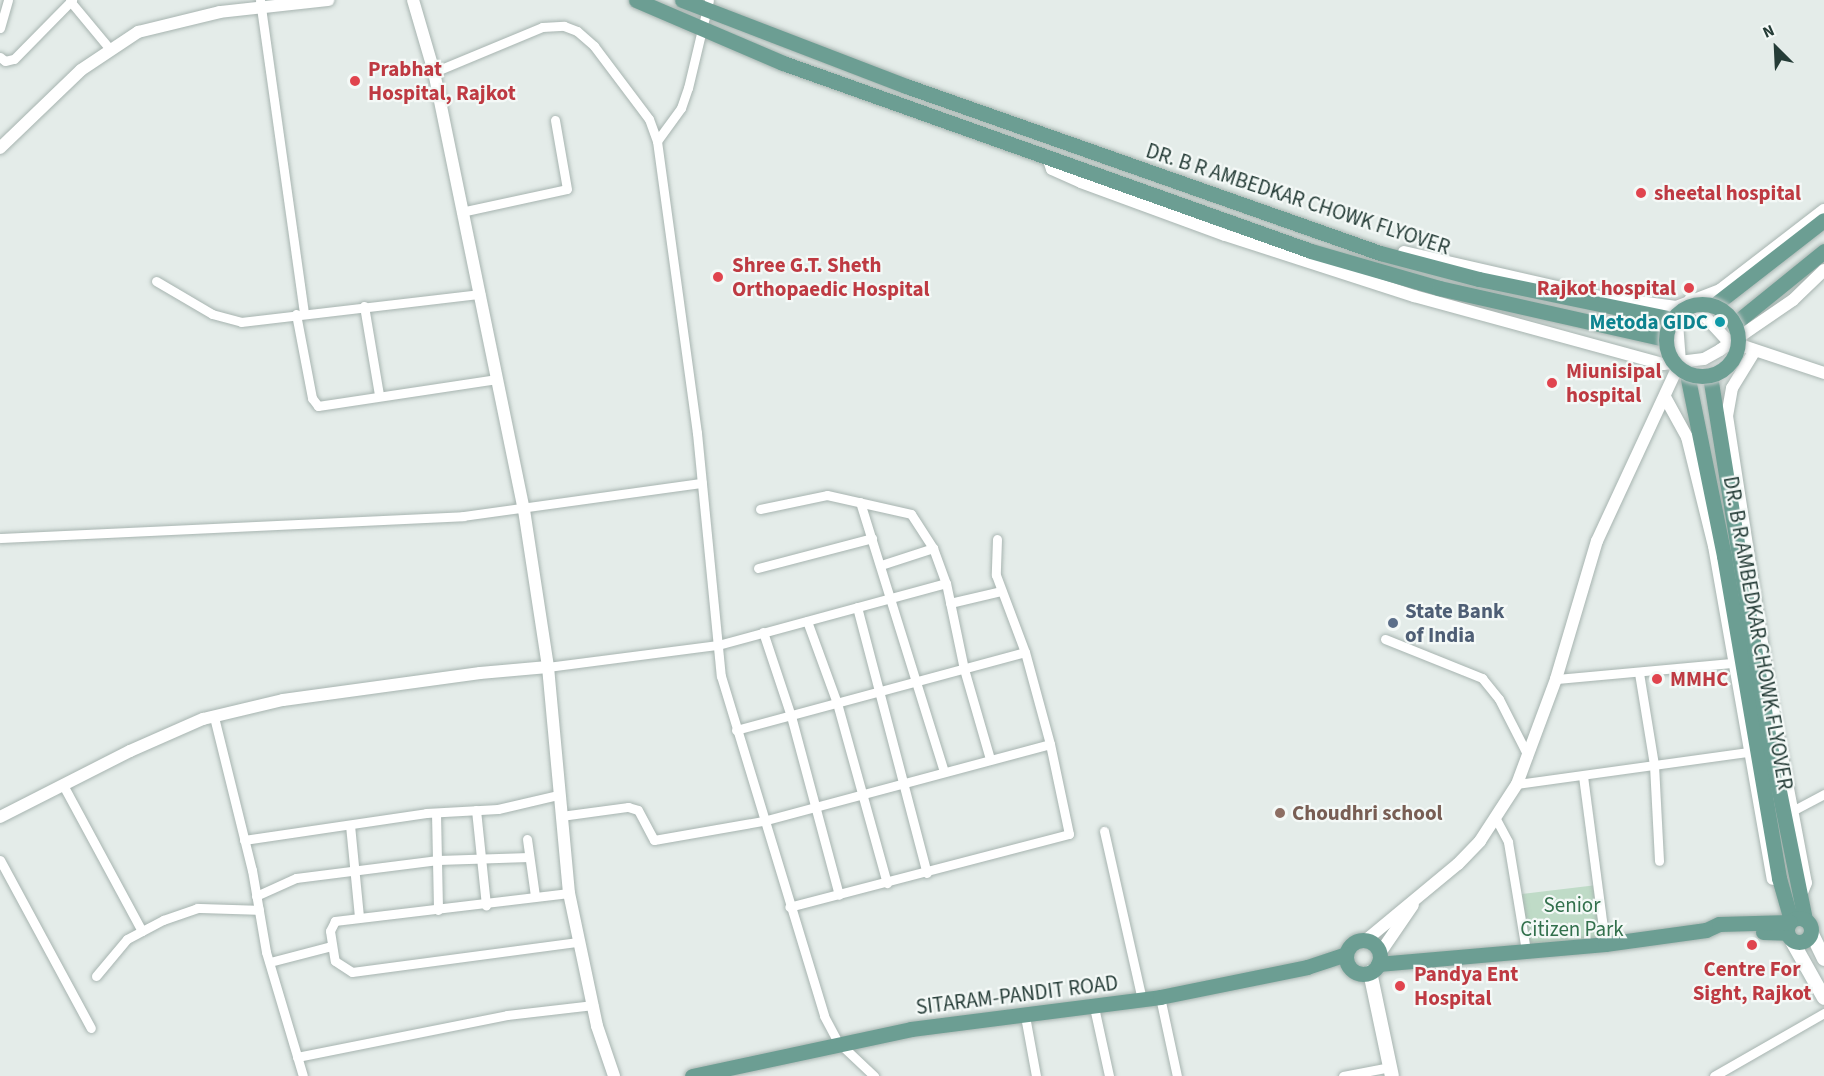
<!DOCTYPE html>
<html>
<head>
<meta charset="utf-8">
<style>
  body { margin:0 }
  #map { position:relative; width:1824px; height:1076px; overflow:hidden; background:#e4ece9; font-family:"Source Sans 3",sans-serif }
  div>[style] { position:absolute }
  .green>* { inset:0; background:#bfdbc7 }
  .roads { filter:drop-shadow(0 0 2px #a7b4b0) drop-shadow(0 0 2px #a7b4b0) }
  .minor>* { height:9px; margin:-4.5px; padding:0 4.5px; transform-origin:4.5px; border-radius:4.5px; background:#fff }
  .tertiary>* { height:12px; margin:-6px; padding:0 6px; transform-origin:6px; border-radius:6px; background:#fff }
  .secondary>* { height:14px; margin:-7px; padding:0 7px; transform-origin:7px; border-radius:7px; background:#fff }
  .primary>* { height:15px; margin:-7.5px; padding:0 7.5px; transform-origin:7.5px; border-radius:7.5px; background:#6c9e93 }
  .primary>.ring { margin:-7.5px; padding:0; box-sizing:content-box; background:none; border:15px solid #6c9e93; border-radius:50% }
  .bridges { filter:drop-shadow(0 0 2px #c2c8c7) drop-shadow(0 0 2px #c2c8c7) }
  .primary-bridge>* { height:15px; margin:-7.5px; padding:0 7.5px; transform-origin:7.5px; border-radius:7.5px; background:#6c9e93 }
  .primary-bridge>.ring { margin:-7.5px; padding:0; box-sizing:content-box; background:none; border:15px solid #6c9e93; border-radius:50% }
  .dots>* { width:16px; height:16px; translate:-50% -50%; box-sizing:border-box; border:3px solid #f4f9f7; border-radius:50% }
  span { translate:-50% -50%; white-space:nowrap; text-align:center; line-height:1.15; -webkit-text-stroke:4.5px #f4f9f7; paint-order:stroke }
  .health-label { font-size:21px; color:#be3a42; font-weight:700 }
  .left { translate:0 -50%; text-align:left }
  .right { translate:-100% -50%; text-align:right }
  .street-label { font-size:21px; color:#253c37 }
  .culture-label { font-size:21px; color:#0d838f; font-weight:700 }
  .service-label { font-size:21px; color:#4e5e75; font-weight:700 }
  .education-label { font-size:21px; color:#785e54; font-weight:700 }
  .park-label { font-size:21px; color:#32704c }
  .north { position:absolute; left:1746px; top:18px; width:60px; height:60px; -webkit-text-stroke:4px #f4f9f7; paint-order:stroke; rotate:336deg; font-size:16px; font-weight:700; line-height:24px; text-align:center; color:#253c37 }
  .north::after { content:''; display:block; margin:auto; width:21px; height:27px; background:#253c37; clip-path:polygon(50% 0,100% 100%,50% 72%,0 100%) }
</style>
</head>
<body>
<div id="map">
  <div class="green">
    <div style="clip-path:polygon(1597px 885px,1605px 944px,1526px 951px,1521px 894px)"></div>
  </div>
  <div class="roads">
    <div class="minor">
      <div style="left:260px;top:0;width:316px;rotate:82deg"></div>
      <div style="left:70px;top:1px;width:61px;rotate:50.3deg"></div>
      <div style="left:0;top:28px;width:29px;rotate:-74deg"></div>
      <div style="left:0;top:57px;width:6px;rotate:39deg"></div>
      <div style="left:5px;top:61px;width:9px;rotate:-13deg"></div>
      <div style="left:14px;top:59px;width:83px;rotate:-45.5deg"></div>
      <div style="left:434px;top:72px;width:117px;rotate:-22.6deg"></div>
      <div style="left:542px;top:27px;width:22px;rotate:-3deg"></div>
      <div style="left:564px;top:26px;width:14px;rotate:21deg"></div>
      <div style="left:577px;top:31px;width:23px;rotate:41deg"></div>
      <div style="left:594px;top:46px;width:91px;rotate:53deg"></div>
      <div style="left:649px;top:119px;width:23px;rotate:70deg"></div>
      <div style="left:657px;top:141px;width:295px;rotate:82.2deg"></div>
      <div style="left:697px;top:433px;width:244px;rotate:84.4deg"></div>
      <div style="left:721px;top:676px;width:355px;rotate:73.1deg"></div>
      <div style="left:824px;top:1016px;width:30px;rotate:62deg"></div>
      <div style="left:838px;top:1042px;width:50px;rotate:43.4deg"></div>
      <div style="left:657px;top:141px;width:41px;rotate:-54deg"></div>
      <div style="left:681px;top:108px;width:21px;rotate:-71deg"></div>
      <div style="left:688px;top:88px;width:90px;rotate:-76.6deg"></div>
      <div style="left:461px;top:212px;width:108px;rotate:-12.2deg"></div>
      <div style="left:567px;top:189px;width:70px;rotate:-99.9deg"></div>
      <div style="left:156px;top:281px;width:65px;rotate:30.5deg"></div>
      <div style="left:212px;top:314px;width:30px;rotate:15deg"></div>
      <div style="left:241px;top:322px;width:241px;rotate:-6.7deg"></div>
      <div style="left:364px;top:306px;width:90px;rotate:80.4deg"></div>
      <div style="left:296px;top:314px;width:86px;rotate:79.2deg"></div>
      <div style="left:312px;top:398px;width:10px;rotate:53deg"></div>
      <div style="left:318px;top:406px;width:181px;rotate:-8.6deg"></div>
      <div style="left:860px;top:502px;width:282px;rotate:72.7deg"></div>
      <div style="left:760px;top:509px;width:68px;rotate:-11.8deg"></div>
      <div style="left:827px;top:495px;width:86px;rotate:12.7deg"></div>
      <div style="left:911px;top:514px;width:40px;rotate:57.1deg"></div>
      <div style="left:933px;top:548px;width:37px;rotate:70deg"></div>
      <div style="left:946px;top:583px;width:88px;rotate:78.2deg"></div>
      <div style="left:964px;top:669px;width:94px;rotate:73.9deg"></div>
      <div style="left:0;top:538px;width:464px;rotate:-2.7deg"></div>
      <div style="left:463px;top:516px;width:241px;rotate:-7.9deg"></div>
      <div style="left:997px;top:539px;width:36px;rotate:92deg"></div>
      <div style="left:996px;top:575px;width:82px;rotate:69.4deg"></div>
      <div style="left:881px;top:565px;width:55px;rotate:-18.1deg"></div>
      <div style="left:758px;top:568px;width:118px;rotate:-14.7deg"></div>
      <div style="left:950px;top:603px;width:52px;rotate:-13.2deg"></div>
      <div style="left:857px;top:607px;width:275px;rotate:75.3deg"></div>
      <div style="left:807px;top:621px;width:87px;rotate:69.9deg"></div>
      <div style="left:837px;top:703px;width:187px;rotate:74.5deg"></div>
      <div style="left:763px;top:632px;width:89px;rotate:71.6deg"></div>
      <div style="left:791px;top:716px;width:185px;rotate:75deg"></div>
      <div style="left:1385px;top:639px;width:105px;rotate:21.9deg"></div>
      <div style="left:1482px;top:678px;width:27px;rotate:51deg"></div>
      <div style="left:1499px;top:699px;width:64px;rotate:63deg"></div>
      <div style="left:548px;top:667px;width:171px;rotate:-7.4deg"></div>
      <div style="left:718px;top:645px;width:236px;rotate:-15.2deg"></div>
      <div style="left:1639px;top:673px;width:93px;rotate:80.7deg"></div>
      <div style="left:1654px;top:765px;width:96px;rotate:87deg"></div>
      <div style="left:1556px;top:679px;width:177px;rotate:-5.2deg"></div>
      <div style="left:214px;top:717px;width:158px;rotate:76.1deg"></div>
      <div style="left:252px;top:870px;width:83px;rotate:80.3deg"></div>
      <div style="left:266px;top:952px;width:129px;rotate:73.4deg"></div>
      <div style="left:736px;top:730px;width:299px;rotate:-15.1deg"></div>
      <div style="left:1025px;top:652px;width:95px;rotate:74.8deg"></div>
      <div style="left:1583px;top:776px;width:169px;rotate:82.5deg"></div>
      <div style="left:1517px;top:784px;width:233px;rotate:-7.9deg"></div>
      <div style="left:63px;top:785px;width:166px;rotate:61.6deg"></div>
      <div style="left:476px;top:810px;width:96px;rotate:84deg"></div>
      <div style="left:1794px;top:810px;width:34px;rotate:-28deg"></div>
      <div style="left:436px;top:813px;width:97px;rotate:88.8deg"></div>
      <div style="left:561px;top:816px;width:68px;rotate:-7.7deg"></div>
      <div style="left:628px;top:807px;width:10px;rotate:17deg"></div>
      <div style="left:638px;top:810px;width:34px;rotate:62deg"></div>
      <div style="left:654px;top:840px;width:111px;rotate:-9.9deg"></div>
      <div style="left:763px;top:821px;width:297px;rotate:-15deg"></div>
      <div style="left:1050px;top:744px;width:92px;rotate:78.1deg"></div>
      <div style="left:1069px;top:834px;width:289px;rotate:165.4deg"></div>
      <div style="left:1496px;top:819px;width:26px;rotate:62deg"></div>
      <div style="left:1508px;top:842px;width:110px;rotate:80.6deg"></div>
      <div style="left:350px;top:825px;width:92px;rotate:84.4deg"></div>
      <div style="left:1104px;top:831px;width:173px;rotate:77.3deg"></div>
      <div style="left:527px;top:839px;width:58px;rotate:82deg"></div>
      <div style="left:244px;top:840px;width:184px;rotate:-8.4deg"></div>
      <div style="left:426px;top:813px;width:72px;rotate:-3.2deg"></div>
      <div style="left:498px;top:809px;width:62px;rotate:-13.1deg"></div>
      <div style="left:0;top:860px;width:191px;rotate:61.6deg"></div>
      <div style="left:569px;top:893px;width:236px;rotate:173.2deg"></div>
      <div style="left:335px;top:921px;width:11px;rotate:117deg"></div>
      <div style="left:330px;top:931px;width:30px;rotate:81deg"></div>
      <div style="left:335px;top:961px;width:20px;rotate:33deg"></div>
      <div style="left:352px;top:972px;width:228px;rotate:-7.6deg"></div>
      <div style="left:256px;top:896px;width:44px;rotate:-24.2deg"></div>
      <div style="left:296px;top:878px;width:143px;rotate:-7.2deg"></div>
      <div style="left:438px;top:860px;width:91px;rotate:-1.9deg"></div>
      <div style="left:270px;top:962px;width:64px;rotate:-14.5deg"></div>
      <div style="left:96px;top:976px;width:48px;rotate:-50deg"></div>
      <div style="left:127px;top:939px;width:41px;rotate:-27.8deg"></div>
      <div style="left:163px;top:920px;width:36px;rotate:-19deg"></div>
      <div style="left:197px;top:908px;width:62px;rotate:1.8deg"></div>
      <div style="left:1160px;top:997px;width:81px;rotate:77.9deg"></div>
      <div style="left:1094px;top:1007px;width:71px;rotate:77.7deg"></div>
      <div style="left:1025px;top:1016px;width:61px;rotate:79.6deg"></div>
      <div style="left:297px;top:1057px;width:214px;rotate:-11.3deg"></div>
      <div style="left:507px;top:1015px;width:87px;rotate:-6.6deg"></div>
      <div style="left:1343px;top:1076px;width:48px;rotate:-10.8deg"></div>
      <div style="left:1714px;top:1076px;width:127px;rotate:-29.8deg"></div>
    </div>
    <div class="tertiary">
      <div style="left:413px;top:0;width:75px;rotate:73.7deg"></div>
      <div style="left:434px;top:72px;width:447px;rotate:78.4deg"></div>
      <div style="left:524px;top:510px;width:159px;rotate:81.3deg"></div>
      <div style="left:548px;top:667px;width:227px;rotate:84.7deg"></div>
      <div style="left:569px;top:893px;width:136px;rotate:78.1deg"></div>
      <div style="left:597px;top:1026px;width:53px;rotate:71.2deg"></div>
      <div style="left:0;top:148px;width:112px;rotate:-43.9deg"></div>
      <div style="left:81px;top:70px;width:69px;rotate:-33.7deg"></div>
      <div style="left:138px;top:32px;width:84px;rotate:-13.7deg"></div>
      <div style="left:220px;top:12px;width:109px;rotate:-6.3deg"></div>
      <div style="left:1049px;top:160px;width:9px;rotate:72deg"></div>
      <div style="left:1052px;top:169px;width:32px;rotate:24deg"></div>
      <div style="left:1081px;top:182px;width:153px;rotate:20.2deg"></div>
      <div style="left:1225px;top:235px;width:199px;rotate:17.9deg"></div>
      <div style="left:1414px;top:296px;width:258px;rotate:15.3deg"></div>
      <div style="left:1663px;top:364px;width:41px;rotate:-7deg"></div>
      <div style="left:1704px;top:359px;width:18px;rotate:-29deg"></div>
      <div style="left:1720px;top:350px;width:88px;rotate:-34.4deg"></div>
      <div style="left:1793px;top:300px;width:43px;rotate:-44.1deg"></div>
      <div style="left:1404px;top:252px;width:202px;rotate:12.9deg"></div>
      <div style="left:1601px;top:297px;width:76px;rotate:7.6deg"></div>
      <div style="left:1676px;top:307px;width:47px;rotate:-21.1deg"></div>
      <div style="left:1720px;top:290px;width:131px;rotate:-37.6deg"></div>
      <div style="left:1690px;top:300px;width:56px;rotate:47.2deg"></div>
      <div style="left:1728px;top:341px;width:101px;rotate:18.4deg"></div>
      <div style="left:1754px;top:352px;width:42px;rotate:121.4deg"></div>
      <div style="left:1732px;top:388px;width:28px;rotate:100deg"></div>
      <div style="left:1727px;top:416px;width:280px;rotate:81.2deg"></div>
      <div style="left:1770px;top:693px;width:193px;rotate:79.3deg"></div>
      <div style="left:1806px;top:883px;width:15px;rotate:113deg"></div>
      <div style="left:1665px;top:397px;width:46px;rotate:61.2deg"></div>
      <div style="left:1687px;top:437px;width:112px;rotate:76.1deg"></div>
      <div style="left:1714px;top:546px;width:338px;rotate:80deg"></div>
      <div style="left:0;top:817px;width:146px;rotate:-26.9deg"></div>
      <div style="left:130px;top:751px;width:80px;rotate:-23.7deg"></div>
      <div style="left:203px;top:719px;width:82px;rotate:-13.4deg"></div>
      <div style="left:283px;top:700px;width:199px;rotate:-7.8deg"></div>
      <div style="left:480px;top:673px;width:68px;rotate:-5deg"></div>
      <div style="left:1366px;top:940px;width:119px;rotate:-39.6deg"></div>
      <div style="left:1458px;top:864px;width:32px;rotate:-46deg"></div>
      <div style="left:1480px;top:841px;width:68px;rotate:-57deg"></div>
      <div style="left:1517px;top:784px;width:112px;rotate:-69.6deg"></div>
      <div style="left:1556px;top:679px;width:144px;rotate:-73.5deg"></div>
      <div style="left:1597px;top:541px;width:197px;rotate:-65.1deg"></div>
      <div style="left:1680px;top:362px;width:52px;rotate:-94.4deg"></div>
      <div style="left:1380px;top:953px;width:58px;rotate:-55.5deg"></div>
    </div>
    <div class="secondary">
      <div style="left:1811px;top:932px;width:30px;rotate:64deg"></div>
      <div style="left:1792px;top:941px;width:65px;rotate:60.7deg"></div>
      <div style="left:1370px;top:972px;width:106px;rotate:78.1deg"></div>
    </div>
    <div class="primary">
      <div style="left:636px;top:0;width:160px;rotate:23.2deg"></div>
      <div style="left:783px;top:63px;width:560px;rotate:19.6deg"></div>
      <div style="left:1311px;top:251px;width:133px;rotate:16.1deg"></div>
      <div style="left:1439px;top:288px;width:232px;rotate:12.7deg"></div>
      <div style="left:682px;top:0;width:240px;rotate:21deg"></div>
      <div style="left:906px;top:86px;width:503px;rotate:19.41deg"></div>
      <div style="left:1380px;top:253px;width:102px;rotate:14.7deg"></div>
      <div style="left:1479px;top:279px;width:198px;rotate:11.7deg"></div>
      <div style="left:1713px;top:306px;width:140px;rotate:-37.8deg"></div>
      <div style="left:1734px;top:324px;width:116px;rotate:-39deg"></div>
      <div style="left:1687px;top:374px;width:186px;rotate:78.5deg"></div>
      <div style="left:1724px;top:556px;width:327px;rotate:80.3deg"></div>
      <div style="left:1779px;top:878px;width:44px;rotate:74.1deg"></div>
      <div style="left:1710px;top:376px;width:380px;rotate:80.8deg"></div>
      <div style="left:1771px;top:751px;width:172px;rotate:78.6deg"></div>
      <div class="ring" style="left:1787px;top:918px;width:9px;height:9px"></div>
      <div style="left:1763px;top:932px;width:24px;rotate:2deg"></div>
      <div class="ring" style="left:1346px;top:940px;width:19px;height:19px"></div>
      <div style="left:1378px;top:964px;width:228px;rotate:-5deg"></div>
      <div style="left:1605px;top:944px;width:102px;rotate:-7.9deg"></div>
      <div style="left:1706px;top:930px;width:14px;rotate:-25deg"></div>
      <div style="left:1719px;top:924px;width:71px;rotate:-1.6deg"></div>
      <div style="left:692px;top:1076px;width:224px;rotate:-12.1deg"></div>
      <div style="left:911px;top:1029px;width:251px;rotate:-7.3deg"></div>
      <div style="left:1160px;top:997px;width:150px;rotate:-11.5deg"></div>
      <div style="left:1307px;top:967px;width:41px;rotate:-18.4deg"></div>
    </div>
  </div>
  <div class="bridges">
    <div class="primary-bridge">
      <div class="ring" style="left:1666px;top:304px;width:57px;height:57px"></div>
    </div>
  </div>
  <div class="dots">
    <div style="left:355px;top:81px;background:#e0444e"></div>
    <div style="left:1641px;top:193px;background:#e0444e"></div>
    <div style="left:718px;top:277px;background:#e0444e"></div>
    <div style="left:1689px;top:288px;background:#e0444e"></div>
    <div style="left:1720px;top:322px;background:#0f9aa8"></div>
    <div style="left:1552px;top:383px;background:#e0444e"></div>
    <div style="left:1393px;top:623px;background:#5c6f8a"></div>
    <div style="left:1657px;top:679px;background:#e0444e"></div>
    <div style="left:1280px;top:813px;background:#8d6e63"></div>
    <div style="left:1752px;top:945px;background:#e0444e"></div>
    <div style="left:1400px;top:986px;background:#e0444e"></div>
  </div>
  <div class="health-label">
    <span class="left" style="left:368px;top:81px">Prabhat<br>Hospital, Rajkot</span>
    <span class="left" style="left:1654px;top:193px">sheetal hospital</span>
    <span class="left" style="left:732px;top:277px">Shree G.T. Sheth<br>Orthopaedic Hospital</span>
    <span class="right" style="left:1676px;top:288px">Rajkot hospital</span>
    <span class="left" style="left:1566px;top:383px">Miunisipal<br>hospital</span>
    <span class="left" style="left:1670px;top:679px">MMHC</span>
    <span style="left:1752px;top:981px">Centre For<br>Sight, Rajkot</span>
    <span class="left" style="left:1414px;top:986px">Pandya Ent<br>Hospital</span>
  </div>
  <div class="street-label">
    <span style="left:1298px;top:199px;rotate:18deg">DR. B R AMBEDKAR CHOWK FLYOVER</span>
    <span style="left:1758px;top:633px;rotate:80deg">DR. B R AMBEDKAR CHOWK FLYOVER</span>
    <span style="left:1017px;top:995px;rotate:-7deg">SITARAM-PANDIT ROAD</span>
  </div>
  <div class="culture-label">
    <span class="right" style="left:1708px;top:322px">Metoda GIDC</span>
  </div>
  <div class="service-label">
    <span class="left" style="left:1405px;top:623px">State Bank<br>of India</span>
  </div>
  <div class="education-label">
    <span class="left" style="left:1292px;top:813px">Choudhri school</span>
  </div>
  <div class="park-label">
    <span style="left:1572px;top:917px">Senior<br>Citizen Park</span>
  </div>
  <div class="north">N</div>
</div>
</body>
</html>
